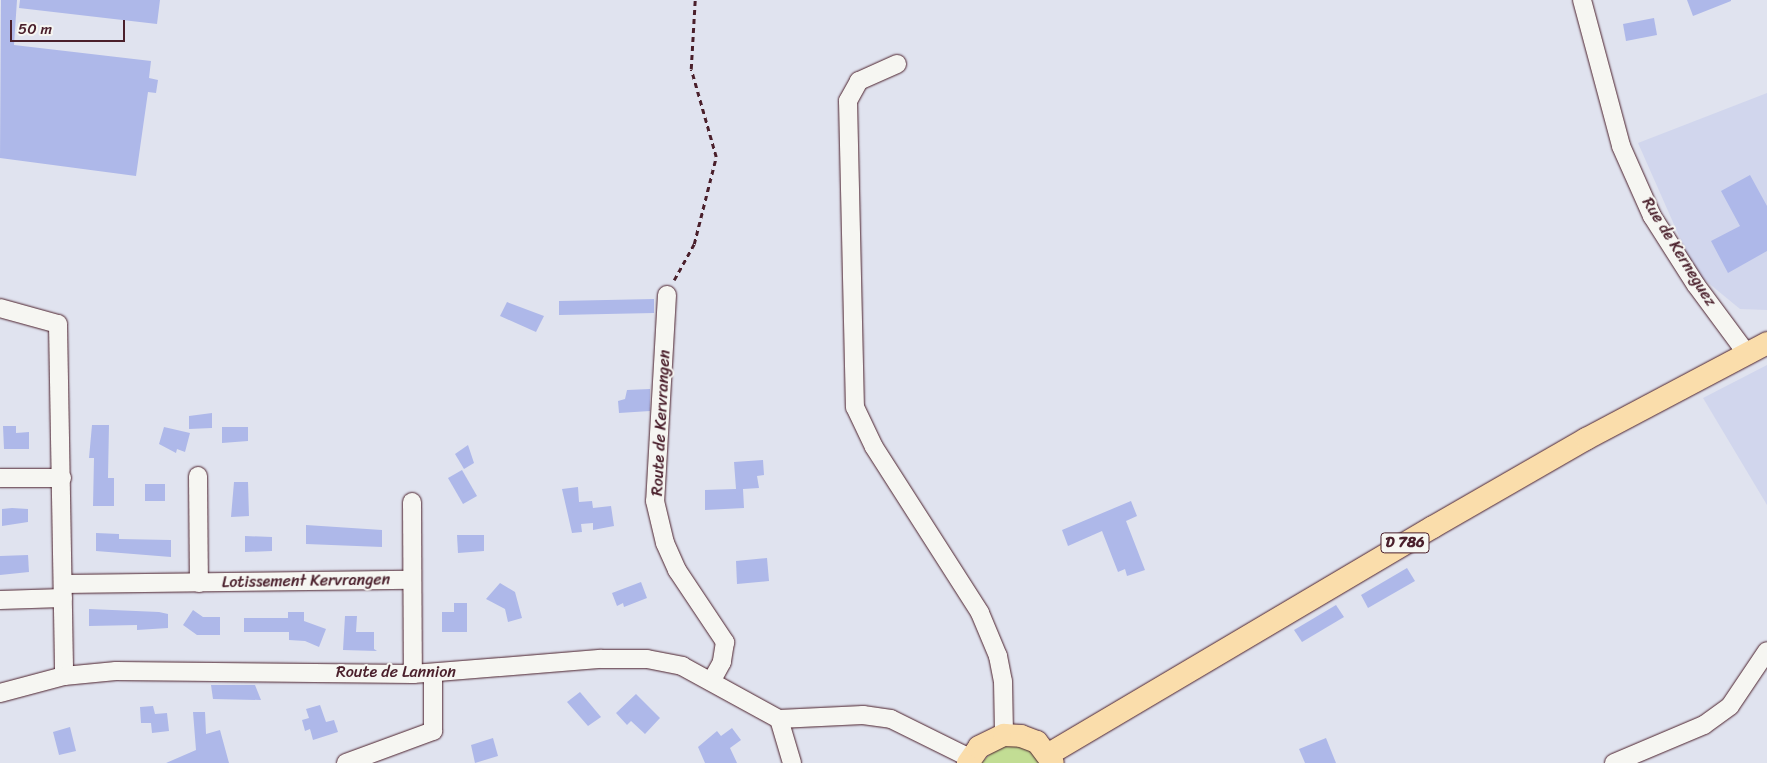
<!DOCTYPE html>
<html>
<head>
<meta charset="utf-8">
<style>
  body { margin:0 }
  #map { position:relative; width:1767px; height:763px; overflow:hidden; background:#e0e3ef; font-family:Sriracha,sans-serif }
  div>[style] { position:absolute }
  .built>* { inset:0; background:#d1d6ed }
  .green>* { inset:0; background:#c2dd94 }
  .building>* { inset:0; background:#aeb8e9 }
  .path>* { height:2.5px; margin-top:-1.25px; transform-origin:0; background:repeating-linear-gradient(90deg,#4a1f2b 0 5px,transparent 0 9px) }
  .roads { filter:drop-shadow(0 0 1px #4a1f2b) drop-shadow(0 0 1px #4a1f2b) }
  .minor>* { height:18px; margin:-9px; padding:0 9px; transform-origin:9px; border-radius:9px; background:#f6f6f2 }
  .major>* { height:22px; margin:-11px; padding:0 11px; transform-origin:11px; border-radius:11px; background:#faddab }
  span { translate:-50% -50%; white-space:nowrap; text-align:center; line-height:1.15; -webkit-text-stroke:4px #f6f6f2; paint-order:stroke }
  .shield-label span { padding:1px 4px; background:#f6f6f2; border:1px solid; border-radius:4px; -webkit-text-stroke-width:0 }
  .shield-label { font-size:15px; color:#4a1f2b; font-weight:700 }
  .street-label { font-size:16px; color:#4a1f2b }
  .scale { position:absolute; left:10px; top:20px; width:115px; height:22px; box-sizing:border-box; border:2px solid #4a1f2b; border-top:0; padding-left:6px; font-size:15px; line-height:18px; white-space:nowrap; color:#4a1f2b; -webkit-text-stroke:4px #f6f6f2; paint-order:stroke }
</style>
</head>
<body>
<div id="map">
  <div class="built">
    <div style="clip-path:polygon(1767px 93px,1767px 310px,1740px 309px,1695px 272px,1638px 143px)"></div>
    <div style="clip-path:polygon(1767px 365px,1767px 505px,1703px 398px)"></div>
  </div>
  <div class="green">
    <div style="clip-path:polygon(1006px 745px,1031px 748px,1047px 763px,981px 763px,995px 749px)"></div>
  </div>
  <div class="building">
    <div style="clip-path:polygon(1px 0,17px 0,14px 45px,151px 61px,149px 78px,158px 80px,156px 93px,148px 92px,136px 176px,0 158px)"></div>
    <div style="clip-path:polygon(20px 0,160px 0,157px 24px,19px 8px)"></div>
    <div style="clip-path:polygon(1687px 0,1731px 0,1731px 1px,1693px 16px)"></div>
    <div style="clip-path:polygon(1654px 18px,1657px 35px,1626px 41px,1623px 24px)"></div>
    <div style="clip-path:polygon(1750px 175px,1767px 206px,1767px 251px,1728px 273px,1711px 241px,1740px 226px,1721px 191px)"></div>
    <div style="clip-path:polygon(654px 299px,654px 313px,559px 315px,559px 301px)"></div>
    <div style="clip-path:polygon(507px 302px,544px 316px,536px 332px,500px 316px)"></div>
    <div style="clip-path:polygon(650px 389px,650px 411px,619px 413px,618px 401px,625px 399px,627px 390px)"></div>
    <div style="clip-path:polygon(212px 413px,212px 428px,189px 429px,189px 416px)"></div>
    <div style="clip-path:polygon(92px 425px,109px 425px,108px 478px,114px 478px,114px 506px,93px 506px,94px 458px,89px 458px)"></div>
    <div style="clip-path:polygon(3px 426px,16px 426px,16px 433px,29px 432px,29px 449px,4px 449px)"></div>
    <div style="clip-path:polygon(164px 427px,190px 433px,185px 452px,177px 449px,176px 453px,159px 444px)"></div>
    <div style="clip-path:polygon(222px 427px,248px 427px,248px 441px,222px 443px)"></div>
    <div style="clip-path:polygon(468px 445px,474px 463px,464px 469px,455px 454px)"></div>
    <div style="clip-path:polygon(763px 460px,764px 475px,757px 476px,759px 488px,743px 489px,744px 508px,705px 510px,705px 490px,736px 489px,734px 462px)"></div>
    <div style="clip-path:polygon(462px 470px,477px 496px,463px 504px,448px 478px)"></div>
    <div style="clip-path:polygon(234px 482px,248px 482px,249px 516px,231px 517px)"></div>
    <div style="clip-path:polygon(145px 484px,165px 484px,165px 501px,145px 501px)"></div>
    <div style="clip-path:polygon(578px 487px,579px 502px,592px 501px,593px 508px,611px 506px,614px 526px,593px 530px,593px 523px,581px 524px,582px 532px,572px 533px,562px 489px)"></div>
    <div style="clip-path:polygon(1131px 501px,1137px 516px,1126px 521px,1145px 570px,1127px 576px,1125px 569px,1118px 572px,1102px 531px,1068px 546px,1062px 530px)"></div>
    <div style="clip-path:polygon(12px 508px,28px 509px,28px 522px,2px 526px,2px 509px)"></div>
    <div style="clip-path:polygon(306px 525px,382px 530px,382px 547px,306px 544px)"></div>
    <div style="clip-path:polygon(96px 533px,119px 534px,119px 539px,171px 540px,171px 557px,96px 551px)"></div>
    <div style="clip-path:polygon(457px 535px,484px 535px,484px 551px,458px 553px)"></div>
    <div style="clip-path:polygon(245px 536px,272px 537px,272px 551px,245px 552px)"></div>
    <div style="clip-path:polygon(28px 555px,29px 572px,0 575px,0 556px)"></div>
    <div style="clip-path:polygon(767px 558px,769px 581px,737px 584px,736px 561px)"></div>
    <div style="clip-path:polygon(1407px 568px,1415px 581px,1368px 608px,1361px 595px)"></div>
    <div style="clip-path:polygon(641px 582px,647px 598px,624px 607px,623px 603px,617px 606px,612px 593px)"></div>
    <div style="clip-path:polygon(500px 583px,515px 592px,522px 618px,508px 622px,505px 609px,486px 599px)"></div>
    <div style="clip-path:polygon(454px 603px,467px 603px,467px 632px,442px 632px,442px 612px,454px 612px)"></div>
    <div style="clip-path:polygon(1336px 605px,1344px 617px,1302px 642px,1294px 630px)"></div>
    <div style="clip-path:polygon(89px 609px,159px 612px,168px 614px,168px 628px,137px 630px,137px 625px,89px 626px)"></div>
    <div style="clip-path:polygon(193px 610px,203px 617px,220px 617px,220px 635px,197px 635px,183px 625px)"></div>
    <div style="clip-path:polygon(288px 612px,304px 612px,304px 621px,326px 629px,319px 647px,305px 641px,289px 640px,289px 632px,244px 632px,244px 618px,288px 618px)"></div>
    <div style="clip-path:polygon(345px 616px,357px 616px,356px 632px,374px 632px,374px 649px,377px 651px,343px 650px)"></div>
    <div style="clip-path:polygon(211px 685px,255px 685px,261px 700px,213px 699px)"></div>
    <div style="clip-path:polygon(580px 692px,601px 717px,588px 726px,567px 702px)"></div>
    <div style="clip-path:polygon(636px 694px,660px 718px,645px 734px,631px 721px,627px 725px,616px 713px)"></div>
    <div style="clip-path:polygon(320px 705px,326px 722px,334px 720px,338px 732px,313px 740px,310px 729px,305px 731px,302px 720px,309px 718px,306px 709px)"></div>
    <div style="clip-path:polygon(153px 706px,155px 714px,167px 713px,169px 731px,152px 733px,151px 723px,141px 723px,140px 707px)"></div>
    <div style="clip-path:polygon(193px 712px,205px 712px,206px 734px,220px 730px,229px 763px,166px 763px,196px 750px)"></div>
    <div style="clip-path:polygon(70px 727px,76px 751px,59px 755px,53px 732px)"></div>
    <div style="clip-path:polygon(732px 728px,741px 740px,730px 748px,737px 763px,705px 763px,698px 747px,717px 731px,721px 736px)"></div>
    <div style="clip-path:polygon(493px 738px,498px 756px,475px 763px,471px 745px)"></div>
    <div style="clip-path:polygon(1326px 738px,1336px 763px,1305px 763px,1299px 749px)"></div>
  </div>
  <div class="path">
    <div style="left:674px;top:280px;width:41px;rotate:-60.9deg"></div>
    <div style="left:694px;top:244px;width:90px;rotate:-75.8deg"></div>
    <div style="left:716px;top:157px;width:91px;rotate:-105.9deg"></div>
    <div style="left:691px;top:69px;width:69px;rotate:-86.7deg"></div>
  </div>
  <div class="roads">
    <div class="minor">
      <div style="left:1582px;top:0;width:151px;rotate:75deg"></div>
      <div style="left:1621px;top:146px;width:77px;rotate:66.1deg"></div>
      <div style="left:1652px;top:216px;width:82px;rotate:57.5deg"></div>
      <div style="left:1696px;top:285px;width:86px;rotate:53.5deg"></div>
      <div style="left:897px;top:64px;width:42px;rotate:155.9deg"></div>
      <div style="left:859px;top:81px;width:23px;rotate:119deg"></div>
      <div style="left:848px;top:101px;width:306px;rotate:88.7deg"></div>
      <div style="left:855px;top:407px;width:44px;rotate:64.6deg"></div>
      <div style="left:874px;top:447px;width:197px;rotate:57.4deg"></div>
      <div style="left:980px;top:613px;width:47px;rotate:67.3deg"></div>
      <div style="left:998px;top:656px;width:25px;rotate:79deg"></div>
      <div style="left:1003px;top:681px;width:54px;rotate:88.9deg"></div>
      <div style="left:667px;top:295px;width:206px;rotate:93.3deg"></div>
      <div style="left:655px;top:501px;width:43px;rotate:76.6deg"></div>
      <div style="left:665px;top:543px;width:30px;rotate:66deg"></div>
      <div style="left:677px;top:570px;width:87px;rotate:56.3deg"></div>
      <div style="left:725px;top:642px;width:20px;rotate:99deg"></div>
      <div style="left:722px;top:662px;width:21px;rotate:119deg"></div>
      <div style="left:0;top:308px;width:60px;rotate:15.4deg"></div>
      <div style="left:58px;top:324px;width:352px;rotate:89deg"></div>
      <div style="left:198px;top:476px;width:107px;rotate:89.5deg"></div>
      <div style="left:0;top:478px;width:62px"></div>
      <div style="left:412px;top:502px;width:172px;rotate:89.7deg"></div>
      <div style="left:63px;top:584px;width:349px;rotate:-0.7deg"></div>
      <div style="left:0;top:600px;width:63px;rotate:-1.8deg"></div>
      <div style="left:0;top:693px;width:66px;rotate:-14.9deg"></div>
      <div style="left:64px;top:676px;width:52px;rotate:-5.5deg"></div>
      <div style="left:116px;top:671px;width:297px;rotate:0.6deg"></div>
      <div style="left:413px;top:674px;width:189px;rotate:-4.6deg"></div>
      <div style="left:601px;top:659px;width:46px"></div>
      <div style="left:647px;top:659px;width:36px;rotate:11deg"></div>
      <div style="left:682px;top:666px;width:111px;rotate:28.7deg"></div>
      <div style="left:779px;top:719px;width:84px;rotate:-2.7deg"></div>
      <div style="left:863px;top:715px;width:28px;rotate:8deg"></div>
      <div style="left:891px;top:719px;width:88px;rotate:26.3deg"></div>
      <div style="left:779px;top:719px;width:46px;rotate:73.5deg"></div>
      <div style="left:346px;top:763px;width:93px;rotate:-20.2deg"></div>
      <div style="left:433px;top:731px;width:58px;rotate:-90deg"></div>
      <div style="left:1614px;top:763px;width:98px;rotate:-22.9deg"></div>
      <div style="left:1704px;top:725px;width:32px;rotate:-36deg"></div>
      <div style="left:1730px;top:706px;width:66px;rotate:-56.1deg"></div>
    </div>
    <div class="major">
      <div style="left:1049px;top:754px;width:446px;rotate:-30.6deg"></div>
      <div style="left:1433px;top:527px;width:177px;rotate:-29.9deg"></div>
      <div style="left:1586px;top:439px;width:205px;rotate:-27.9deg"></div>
      <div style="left:968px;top:763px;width:19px;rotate:-55deg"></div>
      <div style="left:979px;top:747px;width:28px;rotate:-26deg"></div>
      <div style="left:1004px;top:735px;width:17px;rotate:3deg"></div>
      <div style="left:1021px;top:736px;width:17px;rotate:21deg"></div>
      <div style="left:1037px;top:742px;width:26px;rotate:53deg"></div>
    </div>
  </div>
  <div class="shield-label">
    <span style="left:1405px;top:543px">D 786</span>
  </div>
  <div class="street-label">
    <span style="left:1679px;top:252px;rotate:58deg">Rue de Kerneguez</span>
    <span style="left:661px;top:423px;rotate:-87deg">Route de Kervrangen</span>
    <span style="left:306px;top:581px;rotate:-1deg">Lotissement Kervrangen</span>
    <span style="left:396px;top:672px">Route de Lannion</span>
  </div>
  <div class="scale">50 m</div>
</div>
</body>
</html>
